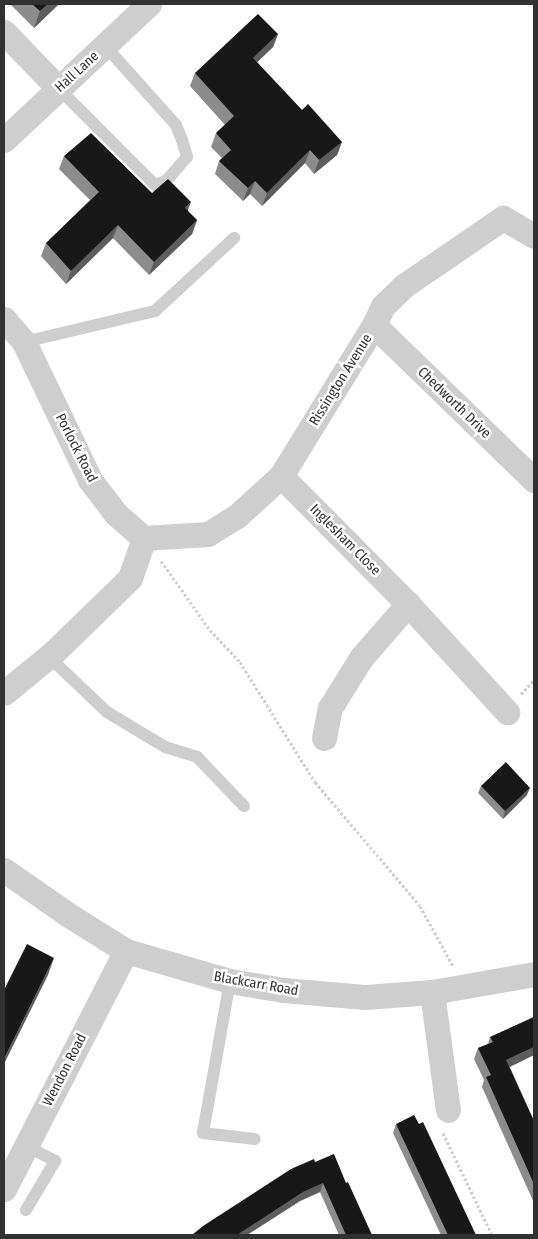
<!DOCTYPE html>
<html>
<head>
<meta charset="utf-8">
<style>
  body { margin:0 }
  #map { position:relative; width:538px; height:1239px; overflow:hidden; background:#fff; font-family:"Fira Sans Condensed",sans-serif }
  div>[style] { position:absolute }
  .path>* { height:3px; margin-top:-1.5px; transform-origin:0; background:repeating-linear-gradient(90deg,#cecece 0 2.5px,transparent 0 5px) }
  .service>* { height:12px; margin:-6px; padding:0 6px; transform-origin:6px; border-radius:6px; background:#cecece }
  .minor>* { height:25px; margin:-12.5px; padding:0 12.5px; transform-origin:12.5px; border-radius:12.5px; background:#cecece }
  .wall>* { inset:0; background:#8c8c8c }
  .shaded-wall>* { inset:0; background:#5d5d5d }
  .building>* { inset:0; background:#181818 }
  span { translate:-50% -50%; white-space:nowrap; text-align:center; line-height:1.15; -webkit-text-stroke:5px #fff; paint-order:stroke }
  .street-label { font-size:14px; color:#313131 }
  .frame { position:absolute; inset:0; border:5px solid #313131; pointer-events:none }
</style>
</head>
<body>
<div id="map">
  <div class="path">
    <div style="left:161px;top:561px;width:85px;rotate:54.6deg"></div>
    <div style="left:210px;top:630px;width:44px;rotate:46.8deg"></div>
    <div style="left:240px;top:662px;width:142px;rotate:58deg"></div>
    <div style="left:315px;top:782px;width:162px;rotate:49.7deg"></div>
    <div style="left:420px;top:906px;width:68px;rotate:61.2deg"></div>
    <div style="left:521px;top:694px;width:19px;rotate:-47deg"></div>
    <div style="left:443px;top:1133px;width:113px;rotate:64.3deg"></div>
  </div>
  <div class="service">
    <div style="left:58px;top:88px;width:137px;rotate:45deg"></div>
    <div style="left:155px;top:185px;width:12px;rotate:-20deg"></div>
    <div style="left:166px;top:181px;width:32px;rotate:-49deg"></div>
    <div style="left:187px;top:157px;width:18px;rotate:-106deg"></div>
    <div style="left:182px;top:140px;width:16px;rotate:-112deg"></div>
    <div style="left:176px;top:125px;width:106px;rotate:-131.9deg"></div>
    <div style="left:24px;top:342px;width:135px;rotate:-13.3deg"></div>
    <div style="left:155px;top:311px;width:108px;rotate:-42.7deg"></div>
    <div style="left:49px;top:657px;width:80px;rotate:43.5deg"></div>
    <div style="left:107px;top:712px;width:68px;rotate:31.1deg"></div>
    <div style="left:165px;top:747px;width:34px;rotate:17deg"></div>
    <div style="left:197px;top:757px;width:68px;rotate:46.2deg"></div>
    <div style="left:230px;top:981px;width:154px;rotate:100.1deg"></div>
    <div style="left:203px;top:1133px;width:52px;rotate:6.6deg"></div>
    <div style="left:26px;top:1146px;width:33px;rotate:27deg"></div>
    <div style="left:55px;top:1161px;width:57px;rotate:120.6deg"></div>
  </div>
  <div class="minor">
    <div style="left:4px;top:32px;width:78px;rotate:46deg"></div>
    <div style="left:4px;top:140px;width:199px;rotate:-43.2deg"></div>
    <div style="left:4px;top:319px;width:30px;rotate:49deg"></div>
    <div style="left:24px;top:342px;width:153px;rotate:64.4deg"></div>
    <div style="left:90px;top:480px;width:43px;rotate:52.6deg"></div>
    <div style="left:116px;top:514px;width:37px;rotate:41deg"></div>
    <div style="left:374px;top:325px;width:223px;rotate:44.1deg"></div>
    <div style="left:281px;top:476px;width:180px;rotate:45.2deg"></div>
    <div style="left:408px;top:604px;width:147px;rotate:47.5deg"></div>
    <div style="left:144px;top:538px;width:64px;rotate:-3.6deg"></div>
    <div style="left:208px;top:534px;width:34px;rotate:-32deg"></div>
    <div style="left:237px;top:516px;width:59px;rotate:-42.3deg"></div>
    <div style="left:281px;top:476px;width:177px;rotate:-58.4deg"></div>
    <div style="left:374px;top:325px;width:21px;rotate:-65deg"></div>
    <div style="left:383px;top:306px;width:30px;rotate:-44deg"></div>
    <div style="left:405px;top:285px;width:119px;rotate:-34.4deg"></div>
    <div style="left:503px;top:218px;width:36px;rotate:30deg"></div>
    <div style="left:4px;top:693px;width:63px;rotate:-39.2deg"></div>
    <div style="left:53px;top:653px;width:107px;rotate:-44.2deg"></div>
    <div style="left:130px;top:578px;width:42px;rotate:-70.7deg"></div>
    <div style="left:324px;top:738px;width:31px;rotate:-79deg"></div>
    <div style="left:330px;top:708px;width:59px;rotate:-58.2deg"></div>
    <div style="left:361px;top:658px;width:72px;rotate:-49deg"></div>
    <div style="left:4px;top:870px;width:77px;rotate:34.9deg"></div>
    <div style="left:67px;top:914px;width:70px;rotate:32.1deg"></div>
    <div style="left:126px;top:951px;width:108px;rotate:16.1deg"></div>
    <div style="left:230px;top:981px;width:54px;rotate:9.6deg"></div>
    <div style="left:283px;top:990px;width:82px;rotate:4.9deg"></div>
    <div style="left:365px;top:997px;width:67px;rotate:-4.3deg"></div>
    <div style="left:432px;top:992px;width:104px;rotate:-10deg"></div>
    <div style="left:432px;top:992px;width:119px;rotate:82.3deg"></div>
    <div style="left:4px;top:1189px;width:267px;rotate:-62.9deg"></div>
  </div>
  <div class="wall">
    <div style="clip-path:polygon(10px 4px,59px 4px,34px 28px)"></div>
    <div style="clip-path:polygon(278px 34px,273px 47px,257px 62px,302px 110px,342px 142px,337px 155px,314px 174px,305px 163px,262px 206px,250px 194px,243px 201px,215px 174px,219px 161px,222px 158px,211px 147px,216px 133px,225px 125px,190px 86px,195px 73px)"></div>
    <div style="clip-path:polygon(64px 156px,152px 193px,188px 211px,197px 220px,192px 234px,149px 275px,113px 238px,66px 284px,41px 256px,46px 243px,90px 200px,59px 169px)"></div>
    <div style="clip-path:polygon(481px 786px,527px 795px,503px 819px,478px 793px)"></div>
    <div style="clip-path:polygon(534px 1017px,534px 1055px,510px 1067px,534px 1121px,534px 1203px,482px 1087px,484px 1080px,474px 1059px,478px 1048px,488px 1044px,490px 1037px)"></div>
    <div style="clip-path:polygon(396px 1124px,476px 1235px,441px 1235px,393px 1133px)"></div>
    <div style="clip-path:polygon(315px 1162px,346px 1183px,372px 1235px,339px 1235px,320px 1192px,300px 1201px,247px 1235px,192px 1235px)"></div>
  </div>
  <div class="shaded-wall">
    <div style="clip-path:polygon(48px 4px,59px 4px,34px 28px,40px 11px)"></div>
    <div style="clip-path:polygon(278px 34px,273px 47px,248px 71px,253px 58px)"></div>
    <div style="clip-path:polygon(342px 142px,337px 155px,314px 174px,319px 160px)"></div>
    <div style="clip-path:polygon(310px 150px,305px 163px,262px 206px,267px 193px)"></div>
    <div style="clip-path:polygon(255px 181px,250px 194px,243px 201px,248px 188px)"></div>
    <div style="clip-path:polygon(191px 202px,186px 215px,185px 208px)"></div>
    <div style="clip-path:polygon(197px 220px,192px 234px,149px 275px,154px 262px)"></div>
    <div style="clip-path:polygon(118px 225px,113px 238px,66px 284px,71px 271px)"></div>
    <div style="clip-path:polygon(530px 788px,527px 795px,503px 819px,505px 811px)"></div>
    <div style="clip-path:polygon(54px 958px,48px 975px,4px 1064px,4px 1059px)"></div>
    <div style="clip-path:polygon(534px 1047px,534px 1055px,503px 1070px,506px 1060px)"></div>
    <div style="clip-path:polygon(323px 1183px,320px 1192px,300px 1201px,247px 1235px,237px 1235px,303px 1192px)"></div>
  </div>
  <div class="building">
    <div style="clip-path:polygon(32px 4px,48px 4px,40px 11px)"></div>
    <div style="clip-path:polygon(258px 14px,278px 34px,253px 58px,302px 110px,308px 104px,342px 142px,319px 160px,310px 150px,267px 193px,255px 181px,248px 188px,219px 161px,231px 150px,216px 133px,234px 116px,195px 73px)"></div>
    <div style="clip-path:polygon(91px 133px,152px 193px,168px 179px,191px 202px,185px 208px,197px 220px,154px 262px,118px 225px,71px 271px,46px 243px,99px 192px,64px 156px)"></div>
    <div style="clip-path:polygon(506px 762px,530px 788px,505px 811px,481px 786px)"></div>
    <div style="clip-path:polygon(27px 944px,54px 958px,4px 1059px,4px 990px)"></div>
    <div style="clip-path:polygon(534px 1017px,534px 1047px,506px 1060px,534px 1121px,534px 1184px,486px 1077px,491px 1075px,478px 1048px,493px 1042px,490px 1037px)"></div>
    <div style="clip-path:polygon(414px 1115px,419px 1124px,423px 1122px,476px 1235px,448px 1235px,396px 1124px)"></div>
    <div style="clip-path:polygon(334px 1154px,346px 1183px,348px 1182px,372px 1235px,346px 1235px,323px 1183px,303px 1192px,237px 1235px,192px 1235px,203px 1226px,291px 1169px,314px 1159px,315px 1162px)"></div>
  </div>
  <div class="street-label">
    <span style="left:77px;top:72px;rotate:-42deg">Hall Lane</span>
    <span style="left:341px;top:380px;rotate:-58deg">Rissington Avenue</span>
    <span style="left:454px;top:403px;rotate:44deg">Chedworth Drive</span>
    <span style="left:76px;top:448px;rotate:63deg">Porlock Road</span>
    <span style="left:345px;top:540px;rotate:45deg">Inglesham Close</span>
    <span style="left:256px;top:984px;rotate:10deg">Blackcarr Road</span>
    <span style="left:65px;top:1070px;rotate:-63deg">Wendon Road</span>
  </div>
  <div class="frame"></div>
</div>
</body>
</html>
